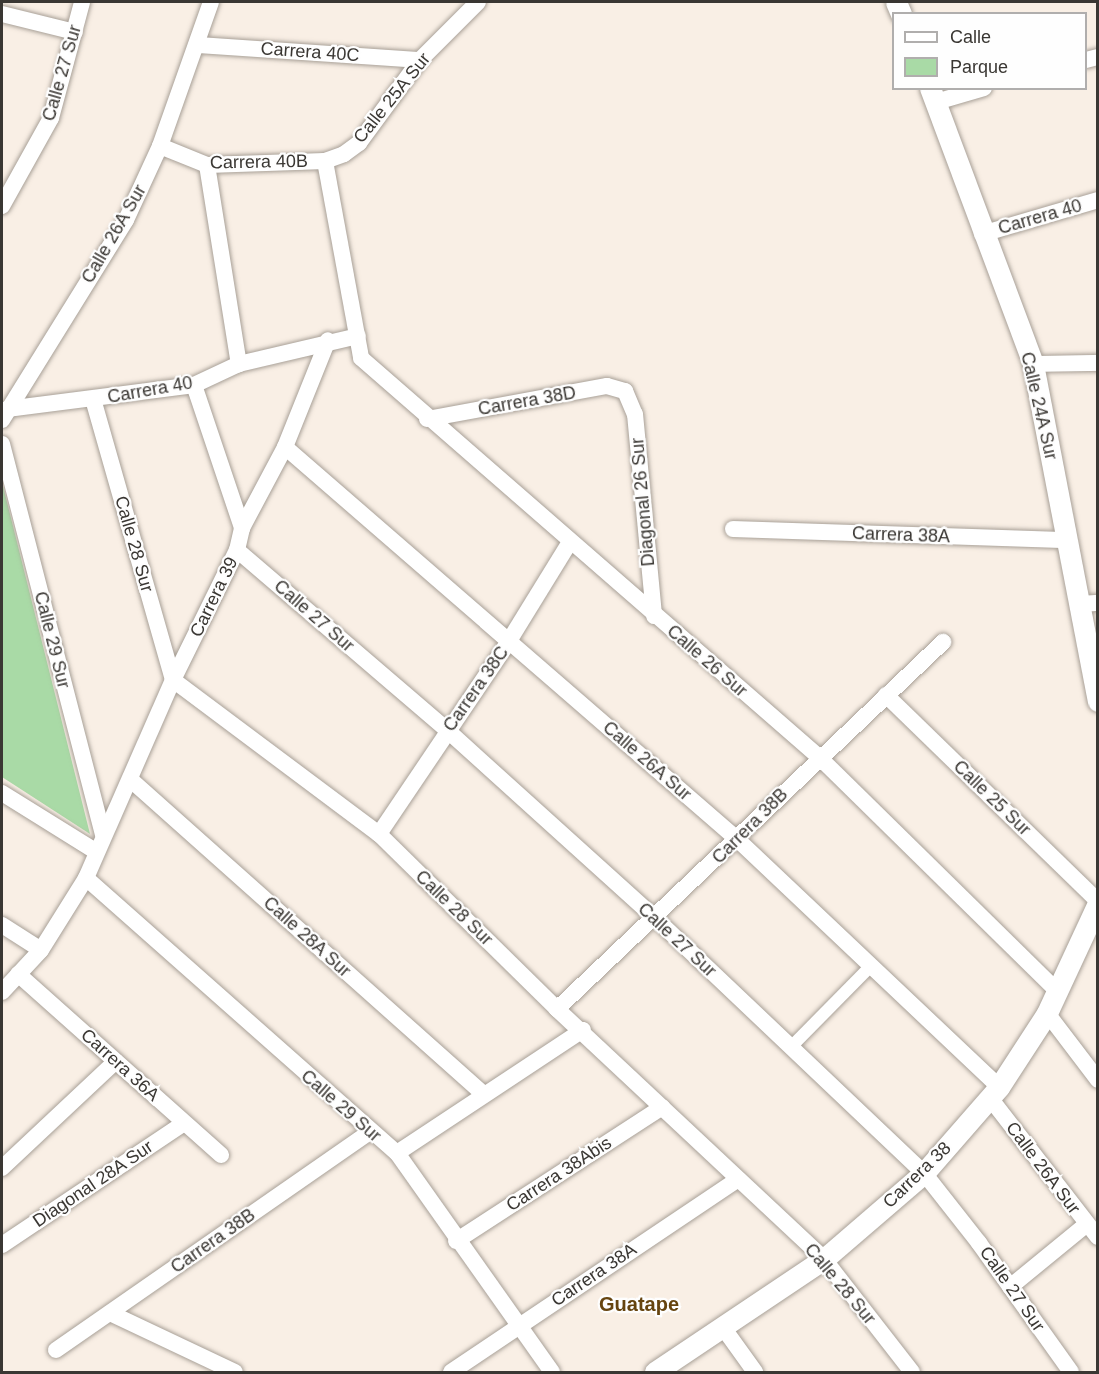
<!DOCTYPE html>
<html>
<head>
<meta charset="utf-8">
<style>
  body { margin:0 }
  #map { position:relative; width:1099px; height:1374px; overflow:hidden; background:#f9efe5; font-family:Arial,sans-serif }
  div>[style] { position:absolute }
  .green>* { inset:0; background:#a9daa6 }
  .roads { filter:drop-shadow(0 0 2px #a8a097) drop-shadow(0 0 2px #a8a097) }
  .pedestrian>* { height:12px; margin:-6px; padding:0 6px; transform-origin:6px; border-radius:6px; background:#fff }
  .minor>* { height:16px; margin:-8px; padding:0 8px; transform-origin:8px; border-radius:8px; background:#fff }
  .tertiary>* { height:21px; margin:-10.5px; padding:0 10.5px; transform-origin:10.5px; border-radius:10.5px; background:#fff }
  span { translate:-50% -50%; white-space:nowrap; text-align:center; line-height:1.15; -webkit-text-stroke:4.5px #fefefe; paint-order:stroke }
  .street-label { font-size:18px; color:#3a3733 }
  .neighbourhood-label { font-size:20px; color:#66440f; font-weight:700 }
  .frame { position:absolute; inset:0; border:3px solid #3a3733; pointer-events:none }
  .legend { position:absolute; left:892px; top:12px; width:195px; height:78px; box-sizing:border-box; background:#fefefe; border:2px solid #b0aead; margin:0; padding:8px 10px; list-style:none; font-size:18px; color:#3a3733 }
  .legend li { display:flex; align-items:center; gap:12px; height:30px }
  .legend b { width:30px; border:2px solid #b0aead }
</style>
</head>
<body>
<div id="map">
  <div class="green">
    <div style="clip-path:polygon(2px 482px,90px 834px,2px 777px)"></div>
  </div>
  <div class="roads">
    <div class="pedestrian">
      <div style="left:791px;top:1047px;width:114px;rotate:-45.4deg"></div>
    </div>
    <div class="minor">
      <div style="left:2px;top:14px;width:75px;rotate:13.9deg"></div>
      <div style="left:199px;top:45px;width:222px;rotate:3.9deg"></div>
      <div style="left:1086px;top:60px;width:12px;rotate:-14deg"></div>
      <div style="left:936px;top:102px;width:50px;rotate:-16.3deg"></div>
      <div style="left:160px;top:146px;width:51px;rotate:22deg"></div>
      <div style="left:207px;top:165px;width:118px;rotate:-1.9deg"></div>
      <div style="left:325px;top:161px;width:20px;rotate:-20deg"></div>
      <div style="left:344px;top:154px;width:19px;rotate:-36deg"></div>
      <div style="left:359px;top:143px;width:103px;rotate:-53.7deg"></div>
      <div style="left:420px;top:60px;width:82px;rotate:-45deg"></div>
      <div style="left:325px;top:161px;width:200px;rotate:79.6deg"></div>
      <div style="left:361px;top:358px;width:607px;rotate:41.06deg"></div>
      <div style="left:819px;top:757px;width:335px;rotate:44.5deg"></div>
      <div style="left:207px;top:165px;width:202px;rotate:80.9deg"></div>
      <div style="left:2px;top:206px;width:101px;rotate:-60.9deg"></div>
      <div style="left:51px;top:118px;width:120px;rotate:-75deg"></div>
      <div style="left:982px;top:234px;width:121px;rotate:-16.3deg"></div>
      <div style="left:1033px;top:364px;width:65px;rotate:-0.9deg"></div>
      <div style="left:194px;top:385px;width:151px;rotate:71.4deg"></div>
      <div style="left:93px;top:399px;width:292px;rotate:74.1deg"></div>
      <div style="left:173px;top:680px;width:257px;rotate:36.8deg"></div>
      <div style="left:379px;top:834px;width:250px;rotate:44.5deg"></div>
      <div style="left:557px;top:1009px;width:366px;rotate:43.1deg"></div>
      <div style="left:824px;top:1259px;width:143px;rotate:52.1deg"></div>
      <div style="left:7px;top:409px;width:189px;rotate:-7.3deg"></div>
      <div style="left:194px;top:385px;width:50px;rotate:-25deg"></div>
      <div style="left:239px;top:364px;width:122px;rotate:-13.2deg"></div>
      <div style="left:427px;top:419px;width:183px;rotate:-10.4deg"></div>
      <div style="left:607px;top:386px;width:19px;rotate:16deg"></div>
      <div style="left:625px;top:391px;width:25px;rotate:67deg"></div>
      <div style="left:635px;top:414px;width:203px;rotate:84.6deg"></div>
      <div style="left:2px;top:420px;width:235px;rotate:-58.2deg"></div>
      <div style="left:126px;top:220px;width:81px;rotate:-65.3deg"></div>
      <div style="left:160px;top:146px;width:153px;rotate:-70.5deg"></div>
      <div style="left:2px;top:444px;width:404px;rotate:75.5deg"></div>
      <div style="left:285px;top:447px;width:600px;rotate:40.94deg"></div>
      <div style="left:738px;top:840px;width:359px;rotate:43.4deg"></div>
      <div style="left:733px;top:529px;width:336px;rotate:1.9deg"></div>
      <div style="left:237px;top:550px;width:277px;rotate:40.6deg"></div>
      <div style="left:447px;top:730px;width:280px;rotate:42.1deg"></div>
      <div style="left:655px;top:918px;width:371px;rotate:43.5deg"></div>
      <div style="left:924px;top:1173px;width:89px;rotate:51.8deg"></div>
      <div style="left:979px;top:1243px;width:158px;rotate:54.5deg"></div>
      <div style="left:1082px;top:604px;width:16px;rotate:-4deg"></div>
      <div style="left:886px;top:695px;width:296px;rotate:44.2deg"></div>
      <div style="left:131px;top:780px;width:472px;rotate:41.7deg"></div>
      <div style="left:2px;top:793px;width:110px;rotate:31.9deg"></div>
      <div style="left:379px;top:834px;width:233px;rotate:-56deg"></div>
      <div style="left:509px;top:641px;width:116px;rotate:-58.4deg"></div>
      <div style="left:86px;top:878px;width:415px;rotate:41.5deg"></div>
      <div style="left:397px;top:1153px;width:268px;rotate:54.7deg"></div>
      <div style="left:2px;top:925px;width:46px;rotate:32.7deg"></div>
      <div style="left:18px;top:974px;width:272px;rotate:41.7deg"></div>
      <div style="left:2px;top:992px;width:57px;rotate:-47.1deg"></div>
      <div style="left:41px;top:950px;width:85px;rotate:-58deg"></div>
      <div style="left:86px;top:878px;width:216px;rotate:-66.3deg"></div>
      <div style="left:173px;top:680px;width:145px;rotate:-63.8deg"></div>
      <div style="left:237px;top:550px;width:23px;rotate:-77deg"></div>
      <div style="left:242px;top:528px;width:92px;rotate:-62deg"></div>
      <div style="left:285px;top:447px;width:115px;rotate:-68.1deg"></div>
      <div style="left:557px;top:1009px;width:533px;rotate:-43.55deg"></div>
      <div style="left:1047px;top:1013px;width:84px;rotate:52.7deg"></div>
      <div style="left:990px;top:1098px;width:176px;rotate:52.2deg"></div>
      <div style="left:397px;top:1153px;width:223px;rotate:-33.5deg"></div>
      <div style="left:2px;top:1168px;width:156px;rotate:-43.2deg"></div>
      <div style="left:456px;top:1241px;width:246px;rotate:-33deg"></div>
      <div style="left:2px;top:1245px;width:219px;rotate:-33.8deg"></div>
      <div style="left:1010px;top:1287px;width:99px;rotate:-39.3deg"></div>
      <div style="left:110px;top:1313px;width:138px;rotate:25.3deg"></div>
      <div style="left:722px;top:1326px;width:57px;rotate:54.3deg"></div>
      <div style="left:56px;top:1350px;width:382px;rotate:-34.8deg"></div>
      <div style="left:451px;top:1372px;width:346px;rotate:-33.9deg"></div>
    </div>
    <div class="tertiary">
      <div style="left:896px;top:2px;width:13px;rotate:67deg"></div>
      <div style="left:930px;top:88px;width:295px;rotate:69.5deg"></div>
      <div style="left:1033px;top:364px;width:343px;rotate:79.1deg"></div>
      <div style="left:655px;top:1372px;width:203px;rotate:-33.8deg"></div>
      <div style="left:824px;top:1259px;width:132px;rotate:-40.7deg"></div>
      <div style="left:924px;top:1173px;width:114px;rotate:-48.9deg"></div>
      <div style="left:999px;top:1087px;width:88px;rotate:-57deg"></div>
      <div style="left:1047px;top:1013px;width:121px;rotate:-65.1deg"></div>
    </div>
  </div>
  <div class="street-label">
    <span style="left:310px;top:52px;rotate:4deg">Carrera 40C</span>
    <span style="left:62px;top:73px;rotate:-74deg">Calle 27 Sur</span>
    <span style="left:392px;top:98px;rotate:-51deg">Calle 25A Sur</span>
    <span style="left:259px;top:162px;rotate:-1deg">Carrera 40B</span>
    <span style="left:1040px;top:217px;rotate:-16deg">Carrera 40</span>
    <span style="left:114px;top:234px;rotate:-60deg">Calle 26A Sur</span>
    <span style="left:150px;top:390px;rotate:-10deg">Carrera 40</span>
    <span style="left:527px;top:401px;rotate:-10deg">Carrera 38D</span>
    <span style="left:1039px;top:406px;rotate:77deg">Calle 24A Sur</span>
    <span style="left:643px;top:502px;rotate:-95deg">Diagonal 26 Sur</span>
    <span style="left:901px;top:535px;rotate:2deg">Carrera 38A</span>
    <span style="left:134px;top:544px;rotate:74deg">Calle 28 Sur</span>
    <span style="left:214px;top:597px;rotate:-64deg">Carrera 39</span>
    <span style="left:314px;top:616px;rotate:41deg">Calle 27 Sur</span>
    <span style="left:52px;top:640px;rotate:76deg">Calle 29 Sur</span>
    <span style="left:707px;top:661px;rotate:41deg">Calle 26 Sur</span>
    <span style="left:476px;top:689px;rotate:-55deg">Carrera 38C</span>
    <span style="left:647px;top:761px;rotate:41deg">Calle 26A Sur</span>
    <span style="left:992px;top:798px;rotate:44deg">Calle 25 Sur</span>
    <span style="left:750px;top:826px;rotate:-45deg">Carrera 38B</span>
    <span style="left:454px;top:908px;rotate:44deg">Calle 28 Sur</span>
    <span style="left:307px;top:937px;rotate:42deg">Calle 28A Sur</span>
    <span style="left:677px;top:940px;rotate:43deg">Calle 27 Sur</span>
    <span style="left:120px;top:1065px;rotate:42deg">Carrera 36A</span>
    <span style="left:341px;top:1106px;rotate:41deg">Calle 29 Sur</span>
    <span style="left:1043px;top:1168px;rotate:53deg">Calle 26A Sur</span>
    <span style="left:559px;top:1174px;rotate:-33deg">Carrera 38Abis</span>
    <span style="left:917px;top:1175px;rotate:-44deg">Carrera 38</span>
    <span style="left:93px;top:1184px;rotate:-34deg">Diagonal 28A Sur</span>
    <span style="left:213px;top:1241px;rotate:-35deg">Carrera 38B</span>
    <span style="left:594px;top:1275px;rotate:-34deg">Carrera 38A</span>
    <span style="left:840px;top:1284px;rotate:50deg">Calle 28 Sur</span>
    <span style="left:1012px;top:1289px;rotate:55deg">Calle 27 Sur</span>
  </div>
  <div class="neighbourhood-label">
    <span style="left:639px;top:1304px">Guatape</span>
  </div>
  <div class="frame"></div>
  <ul class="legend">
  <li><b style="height:8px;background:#fff"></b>Calle</li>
  <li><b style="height:16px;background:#a9daa6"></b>Parque</li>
  </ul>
</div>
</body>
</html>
